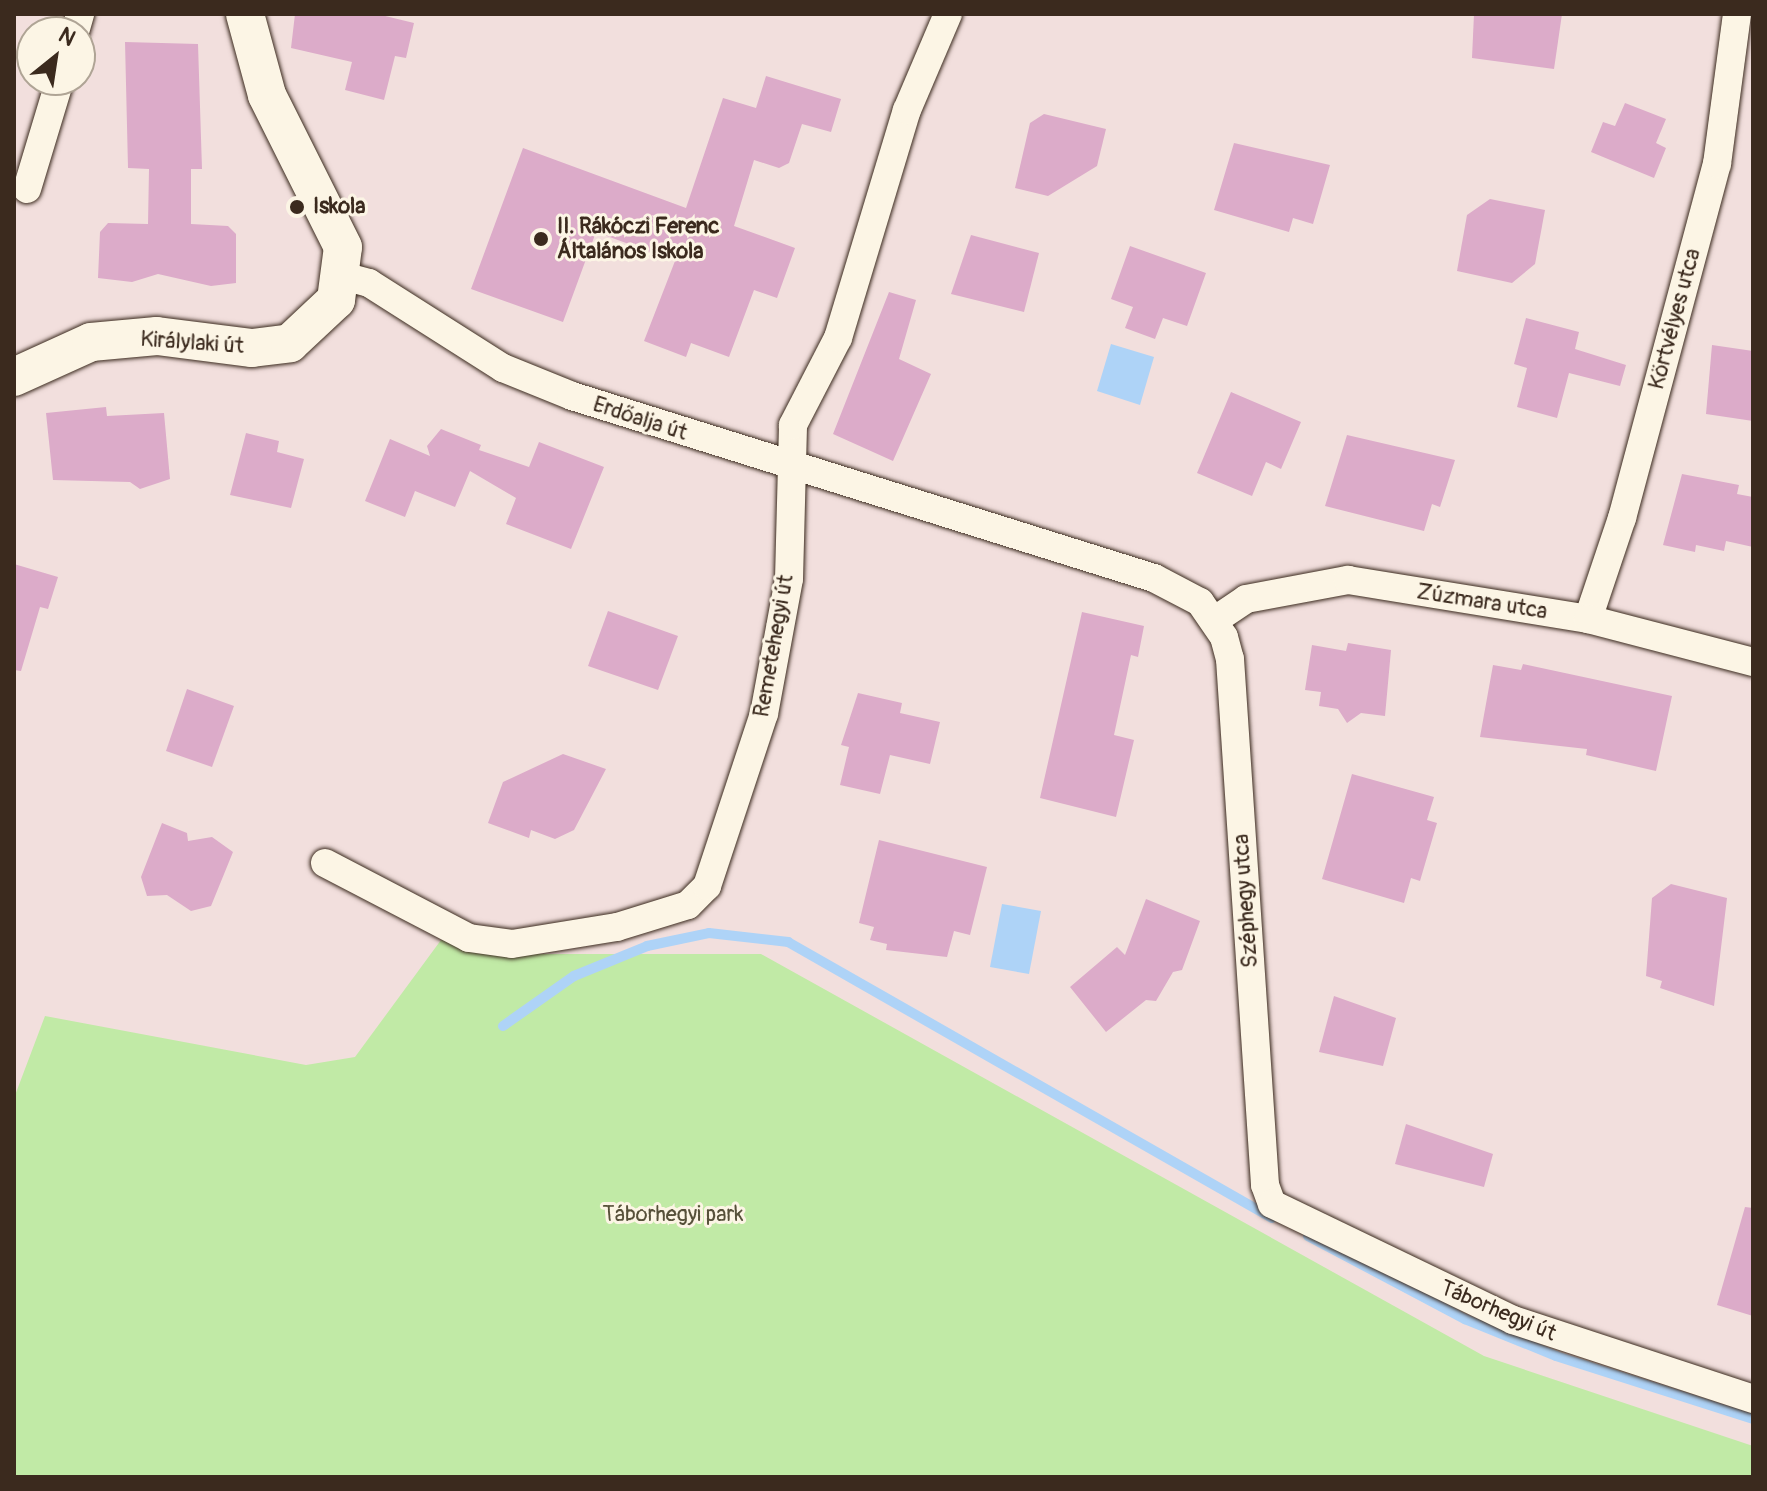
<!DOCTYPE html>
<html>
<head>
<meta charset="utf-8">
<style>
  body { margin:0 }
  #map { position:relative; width:1767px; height:1491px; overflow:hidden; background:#f2dfdd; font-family:Pangolin,sans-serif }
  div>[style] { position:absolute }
  .green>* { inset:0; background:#c1eaa6 }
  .water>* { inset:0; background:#aed3f7 }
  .stream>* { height:10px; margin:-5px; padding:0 5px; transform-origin:5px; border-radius:5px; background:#aed3f7 }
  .building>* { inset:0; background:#dcabc9 }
  .roads { filter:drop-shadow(0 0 2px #3b2a1e) drop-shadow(0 0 2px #3b2a1e) }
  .street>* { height:28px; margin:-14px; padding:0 14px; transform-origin:14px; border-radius:14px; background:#fcf5e5 }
  .secondary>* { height:38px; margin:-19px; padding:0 19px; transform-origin:19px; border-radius:19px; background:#fcf5e5 }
  .dots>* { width:22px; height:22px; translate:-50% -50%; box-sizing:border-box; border:4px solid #fcf5e5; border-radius:50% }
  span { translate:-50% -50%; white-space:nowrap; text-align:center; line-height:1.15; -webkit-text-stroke:6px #fcf5e5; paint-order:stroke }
  .poi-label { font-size:22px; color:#3b2a1e; font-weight:700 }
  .left { translate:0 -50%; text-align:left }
  .street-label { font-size:22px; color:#3b2a1e }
  .park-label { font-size:22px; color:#565039 }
  .frame { position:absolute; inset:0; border:16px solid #3b2a1e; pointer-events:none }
  .north { position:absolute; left:16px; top:16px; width:80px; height:80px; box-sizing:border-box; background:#fcf5e5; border:2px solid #afa495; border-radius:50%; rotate:30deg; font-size:22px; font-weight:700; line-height:32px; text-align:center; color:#3b2a1e }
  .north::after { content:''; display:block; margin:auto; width:28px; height:36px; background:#3b2a1e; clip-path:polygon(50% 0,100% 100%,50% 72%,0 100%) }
</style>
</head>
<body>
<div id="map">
  <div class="green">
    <div style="clip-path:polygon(441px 940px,524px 954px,761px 954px,1484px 1356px,1753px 1446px,1753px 1477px,14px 1477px,14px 1098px,45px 1016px,306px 1065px,355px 1057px)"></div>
  </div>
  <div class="water">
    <div style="clip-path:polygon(1111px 344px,1154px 357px,1140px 405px,1097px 391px)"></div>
    <div style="clip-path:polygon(1002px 904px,1041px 911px,1029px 974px,990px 967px)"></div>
  </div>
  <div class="stream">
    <div style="left:503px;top:1026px;width:87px;rotate:-35.2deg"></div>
    <div style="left:574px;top:976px;width:79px;rotate:-22.3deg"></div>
    <div style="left:647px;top:946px;width:63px;rotate:-11.8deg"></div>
    <div style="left:709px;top:933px;width:80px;rotate:6.5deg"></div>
    <div style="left:788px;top:942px;width:557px;rotate:29.69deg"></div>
    <div style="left:1308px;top:1236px;width:178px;rotate:27.9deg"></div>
    <div style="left:1465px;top:1319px;width:98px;rotate:22.1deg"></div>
    <div style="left:1556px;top:1356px;width:207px;rotate:17.7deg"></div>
  </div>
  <div class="building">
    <div style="clip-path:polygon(295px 14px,377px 14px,414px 23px,406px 58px,395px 56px,384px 100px,345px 90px,352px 62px,291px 48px)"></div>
    <div style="clip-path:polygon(1474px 14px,1562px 14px,1554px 69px,1472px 58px)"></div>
    <div style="clip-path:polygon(125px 42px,198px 44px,202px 169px,191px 169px,191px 224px,228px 226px,236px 234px,236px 283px,211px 286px,158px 274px,132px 282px,98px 278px,100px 232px,108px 223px,148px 224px,149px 169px,128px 168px)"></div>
    <div style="clip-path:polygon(766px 76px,841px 99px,831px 132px,802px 124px,789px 163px,779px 168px,754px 160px,734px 226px,795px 248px,777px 298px,754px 290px,729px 357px,691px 343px,686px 357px,644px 341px,675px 261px,596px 232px,563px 322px,471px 289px,523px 148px,686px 208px,723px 98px,756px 108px)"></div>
    <div style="clip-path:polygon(1625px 103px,1666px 119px,1656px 143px,1666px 148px,1654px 178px,1591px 152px,1603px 122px,1615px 126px)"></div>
    <div style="clip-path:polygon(1044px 114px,1106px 129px,1097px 166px,1048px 196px,1015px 188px,1030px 123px)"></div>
    <div style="clip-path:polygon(1234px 143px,1330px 165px,1313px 224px,1293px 218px,1289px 232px,1214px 210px)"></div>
    <div style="clip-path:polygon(1490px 199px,1545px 210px,1535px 264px,1512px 283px,1457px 271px,1467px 215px)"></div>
    <div style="clip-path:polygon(971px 235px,1039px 253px,1024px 312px,951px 294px)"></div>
    <div style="clip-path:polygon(1130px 246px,1206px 273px,1187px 326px,1163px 318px,1155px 339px,1125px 328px,1133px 307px,1111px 299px)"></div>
    <div style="clip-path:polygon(889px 292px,916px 300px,899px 359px,931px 374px,893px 461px,833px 434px)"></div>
    <div style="clip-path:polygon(1526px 318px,1579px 332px,1575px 349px,1626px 365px,1620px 386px,1569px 373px,1557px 418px,1517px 407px,1527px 368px,1514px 364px)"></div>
    <div style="clip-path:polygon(1712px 345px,1753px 351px,1753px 421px,1706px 414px)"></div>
    <div style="clip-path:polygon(1231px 392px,1301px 422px,1281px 469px,1266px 462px,1252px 496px,1197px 473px)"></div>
    <div style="clip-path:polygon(106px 407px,107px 416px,164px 413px,170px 479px,140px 489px,130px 482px,53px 480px,46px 413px)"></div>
    <div style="clip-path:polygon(441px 429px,481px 445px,479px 450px,529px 467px,539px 442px,604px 467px,571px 549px,506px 524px,516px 498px,470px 471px,455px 507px,415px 491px,405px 517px,365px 501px,390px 439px,430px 456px,427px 446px)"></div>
    <div style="clip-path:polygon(246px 433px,279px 441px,277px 452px,304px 459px,291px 508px,230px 495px)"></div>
    <div style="clip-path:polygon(1347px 435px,1455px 460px,1440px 507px,1432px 504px,1424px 531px,1325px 506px)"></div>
    <div style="clip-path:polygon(1682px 474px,1739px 485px,1737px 494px,1753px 497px,1753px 547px,1726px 541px,1724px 551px,1696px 545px,1695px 552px,1663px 545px)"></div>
    <div style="clip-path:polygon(14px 564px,58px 577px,48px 609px,40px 607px,21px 671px,14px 670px)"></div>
    <div style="clip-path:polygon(608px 611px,678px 636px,658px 690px,588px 666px)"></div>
    <div style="clip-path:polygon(1082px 612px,1144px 626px,1138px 657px,1131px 655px,1114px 735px,1134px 740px,1116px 817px,1040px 798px)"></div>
    <div style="clip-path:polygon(1348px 643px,1391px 650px,1385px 716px,1361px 713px,1347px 723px,1338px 709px,1319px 706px,1321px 692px,1305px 690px,1312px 645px,1346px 651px)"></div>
    <div style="clip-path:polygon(1523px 664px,1672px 696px,1656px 771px,1586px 755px,1587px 749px,1480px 737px,1493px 665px,1521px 670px)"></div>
    <div style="clip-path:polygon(187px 689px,234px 706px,212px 767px,166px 751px)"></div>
    <div style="clip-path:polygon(858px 693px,902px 703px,900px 713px,940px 722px,930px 764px,890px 755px,880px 794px,840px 785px,849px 747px,841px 745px)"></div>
    <div style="clip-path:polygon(563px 754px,606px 769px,574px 830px,555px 839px,531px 830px,529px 838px,488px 823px,503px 782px)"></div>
    <div style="clip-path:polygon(1352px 774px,1434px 797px,1427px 820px,1437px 823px,1420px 881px,1411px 878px,1404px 903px,1322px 879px)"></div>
    <div style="clip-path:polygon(162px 823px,187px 833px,188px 841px,212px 837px,233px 852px,211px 906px,191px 911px,167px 895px,147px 896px,141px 877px)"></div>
    <div style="clip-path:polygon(879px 840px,987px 867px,970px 935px,954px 931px,947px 957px,886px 950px,887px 944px,870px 940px,874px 927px,859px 923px)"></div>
    <div style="clip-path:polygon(1671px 884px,1727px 898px,1714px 1006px,1660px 988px,1662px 981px,1646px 976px,1652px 898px)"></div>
    <div style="clip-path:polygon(1146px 899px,1200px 921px,1182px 970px,1173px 972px,1156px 1001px,1146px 1000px,1106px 1032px,1070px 987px,1117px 947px,1125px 955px)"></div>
    <div style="clip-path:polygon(1334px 996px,1396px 1018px,1383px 1066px,1319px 1052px)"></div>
    <div style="clip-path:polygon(1406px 1124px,1493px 1154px,1484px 1187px,1395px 1164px)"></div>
    <div style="clip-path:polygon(1745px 1207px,1753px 1208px,1753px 1316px,1717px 1305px)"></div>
  </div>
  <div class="roads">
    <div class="street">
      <div style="left:75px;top:32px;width:19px;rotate:-74deg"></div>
      <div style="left:27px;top:189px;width:114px;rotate:-73.2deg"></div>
      <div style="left:343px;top:276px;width:27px;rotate:15deg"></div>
      <div style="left:369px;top:283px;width:159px;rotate:32.4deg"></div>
      <div style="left:503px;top:368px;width:74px;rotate:22.1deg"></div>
      <div style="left:572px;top:396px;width:610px;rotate:17.37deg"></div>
      <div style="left:1154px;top:578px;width:52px;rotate:27.6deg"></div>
      <div style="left:1200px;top:602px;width:42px;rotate:55.6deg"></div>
      <div style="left:1224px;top:637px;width:23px;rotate:75deg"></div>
      <div style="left:1230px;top:659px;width:527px;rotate:86.19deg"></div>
      <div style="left:1265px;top:1185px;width:20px;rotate:70deg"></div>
      <div style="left:1272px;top:1204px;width:267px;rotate:25.7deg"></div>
      <div style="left:1513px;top:1320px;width:253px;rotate:18.2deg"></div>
      <div style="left:1588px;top:619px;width:107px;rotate:-71.4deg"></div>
      <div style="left:1622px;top:518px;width:367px;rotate:-75deg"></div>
      <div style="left:1717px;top:164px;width:151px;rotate:-82.4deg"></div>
      <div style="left:1215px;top:620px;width:37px;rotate:-34deg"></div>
      <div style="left:1246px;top:599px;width:104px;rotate:-10.6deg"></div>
      <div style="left:1348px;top:580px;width:243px;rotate:9.2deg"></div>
      <div style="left:1588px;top:619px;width:171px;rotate:14.6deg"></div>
      <div style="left:325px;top:863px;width:162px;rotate:27.5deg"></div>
      <div style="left:469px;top:938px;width:43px;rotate:7.9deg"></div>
      <div style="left:512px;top:944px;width:106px;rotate:-9.2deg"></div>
      <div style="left:617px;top:927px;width:74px;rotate:-17.2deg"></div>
      <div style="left:688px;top:905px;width:27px;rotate:-45deg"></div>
      <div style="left:707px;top:886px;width:181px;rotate:-71.7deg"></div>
      <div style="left:764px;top:714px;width:137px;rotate:-79.5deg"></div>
      <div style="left:789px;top:579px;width:154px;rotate:-88.5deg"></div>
      <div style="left:793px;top:425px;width:98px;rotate:-62.7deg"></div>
      <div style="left:838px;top:338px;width:238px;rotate:-73.2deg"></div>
      <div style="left:907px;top:110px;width:104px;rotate:-66.9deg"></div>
    </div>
    <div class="secondary">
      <div style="left:14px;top:377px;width:85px;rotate:-24.4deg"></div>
      <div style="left:91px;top:342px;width:66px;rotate:-5.2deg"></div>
      <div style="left:157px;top:336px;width:96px;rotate:7.2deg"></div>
      <div style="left:252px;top:348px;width:38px;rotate:-7deg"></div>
      <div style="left:290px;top:343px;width:63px;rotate:-43.1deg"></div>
      <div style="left:336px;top:300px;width:53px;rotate:-82.5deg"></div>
      <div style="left:343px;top:247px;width:170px;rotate:-116.6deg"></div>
      <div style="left:267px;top:95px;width:84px;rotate:-105.2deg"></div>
    </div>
  </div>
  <div class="dots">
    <div style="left:297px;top:207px;background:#3b2a1e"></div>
    <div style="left:541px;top:239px;background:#3b2a1e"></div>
  </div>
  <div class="poi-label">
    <span class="left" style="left:313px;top:207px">Iskola</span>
    <span class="left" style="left:557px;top:239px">II. Rákóczi Ferenc<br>Általános Iskola</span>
  </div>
  <div class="street-label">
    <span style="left:1675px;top:319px;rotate:-75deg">Körtvélyes utca</span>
    <span style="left:192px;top:343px;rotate:4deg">Királylaki út</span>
    <span style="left:640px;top:419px;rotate:18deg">Erdőalja út</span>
    <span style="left:1482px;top:602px;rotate:9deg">Zúzmara utca</span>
    <span style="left:774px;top:646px;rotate:-80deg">Remetehegyi út</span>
    <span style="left:1246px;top:901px;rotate:-94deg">Széphegy utca</span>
    <span style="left:1498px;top:1311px;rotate:23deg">Táborhegyi út</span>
  </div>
  <div class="park-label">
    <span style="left:673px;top:1215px">Táborhegyi park</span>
  </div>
  <div class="frame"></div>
  <div class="north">N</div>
</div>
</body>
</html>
